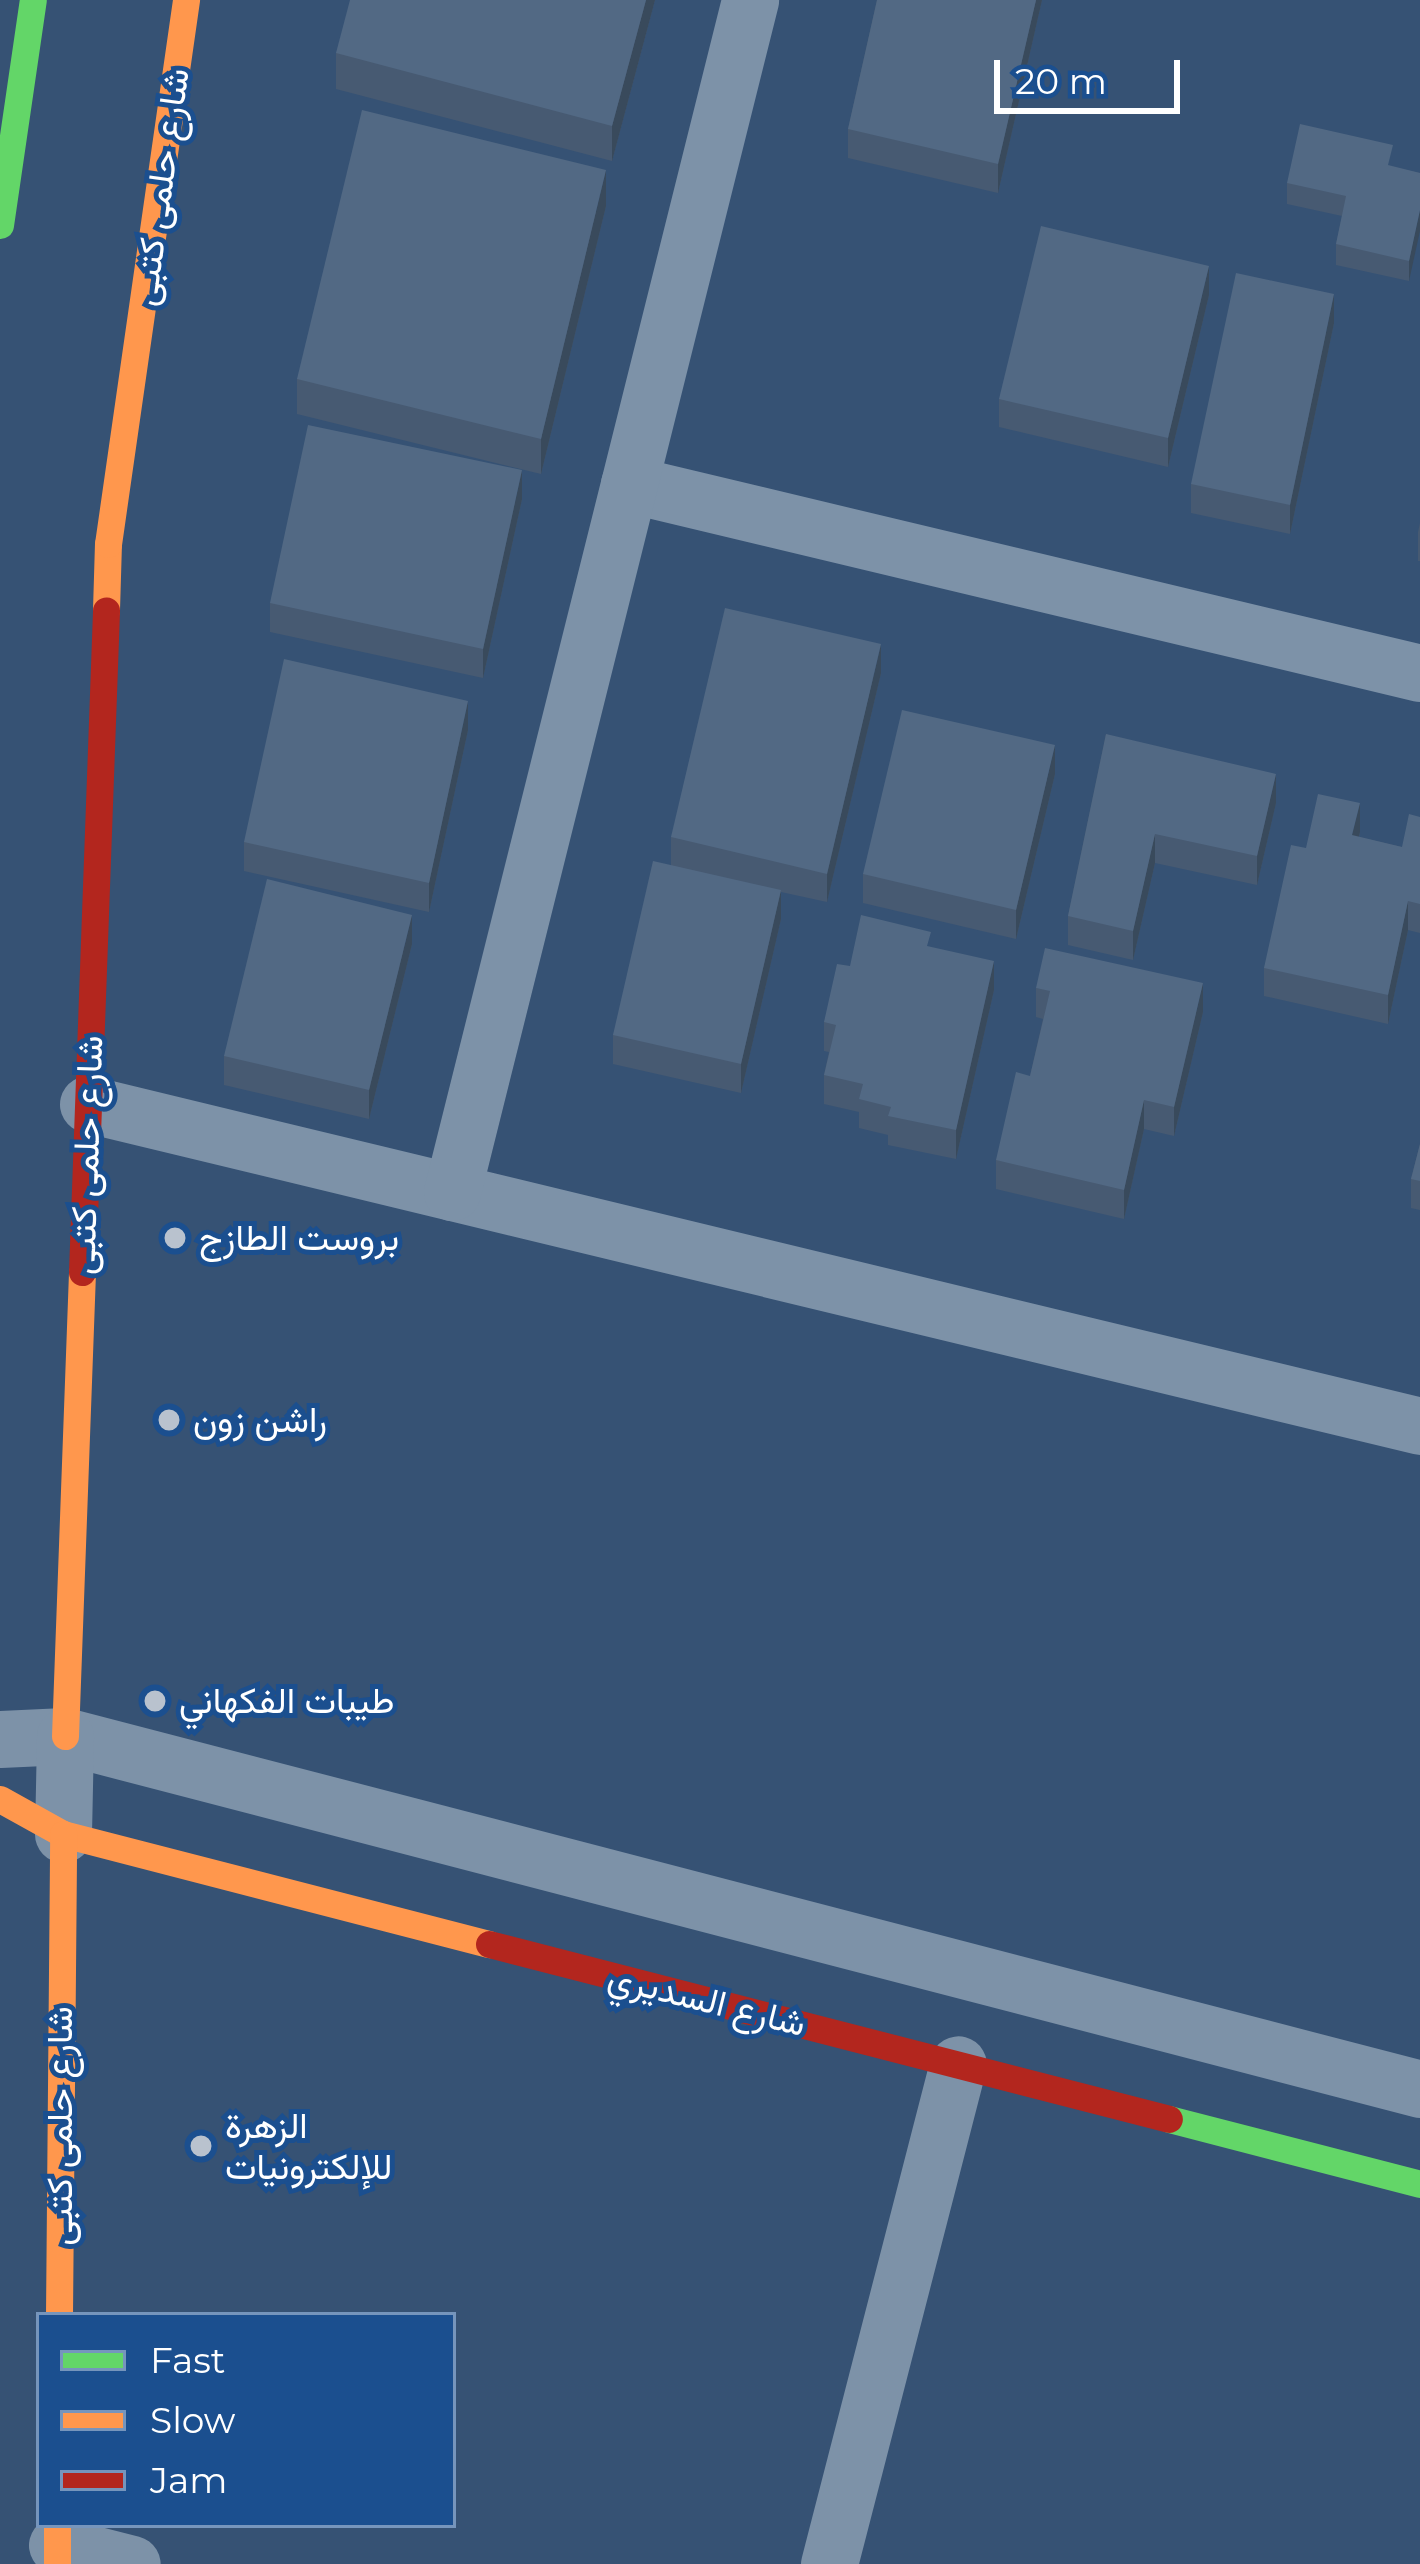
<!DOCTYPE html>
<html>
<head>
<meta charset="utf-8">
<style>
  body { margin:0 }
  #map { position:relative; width:1420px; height:2564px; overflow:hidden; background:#365274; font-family:Montserrat,Vazirmatn,sans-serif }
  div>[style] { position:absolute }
  .street>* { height:57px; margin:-28.5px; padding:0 28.5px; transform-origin:28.5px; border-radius:28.5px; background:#7d92a8 }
  .fast>* { height:27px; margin:-13.5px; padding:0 13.5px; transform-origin:13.5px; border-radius:13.5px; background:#63d668 }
  .slow>* { height:27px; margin:-13.5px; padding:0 13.5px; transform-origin:13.5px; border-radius:13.5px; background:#ff974d }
  .jam>* { height:27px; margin:-13.5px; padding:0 13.5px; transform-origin:13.5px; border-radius:13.5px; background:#b3261e }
  .wall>* { inset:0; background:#475a72 }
  .shaded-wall>* { inset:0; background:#394a5c }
  .building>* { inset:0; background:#526984 }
  .dots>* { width:33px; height:33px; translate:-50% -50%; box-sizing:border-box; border:6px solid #1b4f8f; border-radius:50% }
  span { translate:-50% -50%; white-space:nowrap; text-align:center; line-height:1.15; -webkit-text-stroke:10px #1b4f8f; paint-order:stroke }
  .street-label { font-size:36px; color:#fff }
  .poi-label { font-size:36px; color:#fff }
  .left { translate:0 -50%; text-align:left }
  .legend { position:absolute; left:36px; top:2312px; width:420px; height:216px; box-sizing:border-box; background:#1b4f8f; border:3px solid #7695bc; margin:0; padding:15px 21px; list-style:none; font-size:36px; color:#fff }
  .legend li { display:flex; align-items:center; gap:24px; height:60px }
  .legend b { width:60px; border:3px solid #7695bc }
  .scale { position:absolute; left:994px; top:60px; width:186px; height:54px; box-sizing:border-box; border:6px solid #fff; border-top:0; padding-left:15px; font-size:36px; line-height:42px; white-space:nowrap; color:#fff; -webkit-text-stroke:9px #1b4f8f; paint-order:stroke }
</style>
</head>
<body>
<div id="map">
  <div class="street">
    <div style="left:629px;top:484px;width:813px;rotate:13.44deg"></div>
    <div style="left:88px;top:1104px;width:1370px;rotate:13.59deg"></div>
    <div style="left:452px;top:1192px;width:1229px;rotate:-75.96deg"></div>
    <div style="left:0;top:1739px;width:65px;rotate:-2.6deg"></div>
    <div style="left:65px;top:1736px;width:1400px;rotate:14.6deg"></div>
    <div style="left:63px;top:1834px;width:98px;rotate:-88.8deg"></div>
    <div style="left:57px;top:2545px;width:77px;rotate:14.2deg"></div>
    <div style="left:829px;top:2564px;width:516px;rotate:-75.53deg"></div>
  </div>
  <div class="fast">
    <div style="left:0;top:225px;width:227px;rotate:-81.7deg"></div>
    <div style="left:1169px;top:2119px;width:259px;rotate:14.5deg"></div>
  </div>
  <div class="slow">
    <div style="left:106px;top:610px;width:66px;rotate:-88.3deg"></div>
    <div style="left:108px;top:544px;width:550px;rotate:-81.84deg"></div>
    <div style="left:65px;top:1736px;width:464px;rotate:-87.9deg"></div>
    <div style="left:0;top:1799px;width:72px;rotate:29.1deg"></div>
    <div style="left:63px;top:1834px;width:440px;rotate:14.5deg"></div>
    <div style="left:59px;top:2315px;width:481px;rotate:-89.5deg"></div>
    <div style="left:57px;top:2525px;width:39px;rotate:90deg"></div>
  </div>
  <div class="jam">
    <div style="left:82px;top:1272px;width:662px;rotate:-87.92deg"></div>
    <div style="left:489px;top:1944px;width:702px;rotate:14.43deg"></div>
  </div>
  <div class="wall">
    <div style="clip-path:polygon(655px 0,612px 161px,336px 89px,336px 53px)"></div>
    <div style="clip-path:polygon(877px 0,1042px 0,998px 193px,848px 158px,848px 129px)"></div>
    <div style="clip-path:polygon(1393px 167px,1420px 173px,1409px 281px,1336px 265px,1336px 244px,1342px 216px,1287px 204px,1287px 183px)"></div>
    <div style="clip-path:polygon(606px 206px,541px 474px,297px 414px,297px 379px)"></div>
    <div style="clip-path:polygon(1209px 295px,1168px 467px,999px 427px,999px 399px)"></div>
    <div style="clip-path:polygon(1334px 323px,1290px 534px,1191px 513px,1191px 484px)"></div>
    <div style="clip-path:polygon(522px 499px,483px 678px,270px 632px,270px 603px)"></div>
    <div style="clip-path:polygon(1420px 523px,1420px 561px,1418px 561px,1418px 532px)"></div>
    <div style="clip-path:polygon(881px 673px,827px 902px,781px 892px,781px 919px,741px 1093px,613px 1064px,613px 1035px,671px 865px,671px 837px)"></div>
    <div style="clip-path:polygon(468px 730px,429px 912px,244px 871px,244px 842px)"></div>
    <div style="clip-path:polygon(1106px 734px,1276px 803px,1257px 885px,1155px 863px,1133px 960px,1068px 945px,1068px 916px)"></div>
    <div style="clip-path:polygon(1055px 774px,1016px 939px,863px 903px,863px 874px)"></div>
    <div style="clip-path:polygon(1420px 817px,1420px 933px,1408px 930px,1388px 1024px,1264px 996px,1264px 968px,1306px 848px,1360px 832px,1359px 837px,1402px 847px)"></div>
    <div style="clip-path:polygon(412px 944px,369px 1119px,224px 1085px,224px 1056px)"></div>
    <div style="clip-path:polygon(931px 947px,994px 990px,956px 1159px,888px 1145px,888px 1135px,859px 1128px,859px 1112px,824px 1104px,824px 1075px,829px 1052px,824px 1051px,824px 1022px,850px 966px)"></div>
    <div style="clip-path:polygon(1036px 988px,1203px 1012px,1174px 1136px,1144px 1129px,1124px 1219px,996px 1189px,996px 1160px,1030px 1076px,1043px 1019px,1036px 1017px)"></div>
    <div style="clip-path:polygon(1420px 1144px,1420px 1210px,1411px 1208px,1411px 1179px)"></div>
  </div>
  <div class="shaded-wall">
    <div style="clip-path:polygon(646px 0,655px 0,612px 161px,612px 126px)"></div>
    <div style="clip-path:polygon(1036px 0,1042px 0,998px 193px,998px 164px)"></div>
    <div style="clip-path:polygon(606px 170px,606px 206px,541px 474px,541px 439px)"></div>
    <div style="clip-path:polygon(1420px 210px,1420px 231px,1409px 281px,1409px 261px)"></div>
    <div style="clip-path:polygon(1209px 266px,1209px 295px,1168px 467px,1168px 438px)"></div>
    <div style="clip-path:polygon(1334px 294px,1334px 323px,1290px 534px,1290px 505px)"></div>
    <div style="clip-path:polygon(522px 470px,522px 499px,483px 678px,483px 649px)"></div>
    <div style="clip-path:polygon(881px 644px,881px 673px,827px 902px,827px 874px)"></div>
    <div style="clip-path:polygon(468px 701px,468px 730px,429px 912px,429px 883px)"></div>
    <div style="clip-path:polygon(1055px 745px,1055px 774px,1016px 939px,1016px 910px)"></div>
    <div style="clip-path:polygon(1276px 774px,1276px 803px,1257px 885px,1257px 856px)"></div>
    <div style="clip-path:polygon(1360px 803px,1360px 832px,1352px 864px,1352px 835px)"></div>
    <div style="clip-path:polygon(1155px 834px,1155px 863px,1133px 960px,1133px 931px)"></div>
    <div style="clip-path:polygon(781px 890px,781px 919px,741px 1093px,741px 1064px)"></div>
    <div style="clip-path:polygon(1408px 901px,1408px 930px,1388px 1024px,1388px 995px)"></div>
    <div style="clip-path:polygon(412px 915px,412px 944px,369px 1119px,369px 1090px)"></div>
    <div style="clip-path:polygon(994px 961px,994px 990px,956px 1159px,956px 1130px)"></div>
    <div style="clip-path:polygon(1203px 983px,1203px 1012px,1174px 1136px,1174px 1107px)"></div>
    <div style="clip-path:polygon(1144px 1100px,1144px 1129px,1124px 1219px,1124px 1190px)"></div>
  </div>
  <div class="building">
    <div style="clip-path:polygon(350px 0,646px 0,612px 126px,336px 53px)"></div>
    <div style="clip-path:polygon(877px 0,1036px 0,998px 164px,848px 129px)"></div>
    <div style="clip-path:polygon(362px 110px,606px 170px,541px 439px,297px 379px)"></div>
    <div style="clip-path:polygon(1300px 124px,1393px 145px,1388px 165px,1420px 173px,1420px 210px,1409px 261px,1336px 244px,1346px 196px,1287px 183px)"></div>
    <div style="clip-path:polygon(1041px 226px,1209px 266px,1168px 438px,999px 399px)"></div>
    <div style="clip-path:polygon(1236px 273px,1334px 294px,1290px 505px,1191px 484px)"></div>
    <div style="clip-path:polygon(308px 425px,522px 470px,483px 649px,270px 603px)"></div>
    <div style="clip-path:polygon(725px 608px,881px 644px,827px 874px,671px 837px)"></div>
    <div style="clip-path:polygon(284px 659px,468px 701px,429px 883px,244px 842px)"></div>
    <div style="clip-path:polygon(902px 710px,1055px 745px,1016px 910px,863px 874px)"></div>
    <div style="clip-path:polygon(1106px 734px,1276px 774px,1257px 856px,1155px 834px,1133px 931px,1068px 916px)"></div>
    <div style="clip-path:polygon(1318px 794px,1360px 803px,1352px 835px,1402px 847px,1409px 814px,1420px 817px,1420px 904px,1408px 901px,1388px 995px,1264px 968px,1291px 845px,1306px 848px)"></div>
    <div style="clip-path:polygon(653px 861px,781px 890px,741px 1064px,613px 1035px)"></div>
    <div style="clip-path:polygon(267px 879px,412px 915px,369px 1090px,224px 1056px)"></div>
    <div style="clip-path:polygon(861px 915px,931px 932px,927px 946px,994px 961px,956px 1130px,888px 1116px,891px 1107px,859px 1099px,863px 1084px,824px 1075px,836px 1025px,824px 1022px,837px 964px,850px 966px)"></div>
    <div style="clip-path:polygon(1045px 948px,1203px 983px,1174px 1107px,1144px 1100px,1124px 1190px,996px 1160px,1016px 1072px,1030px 1076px,1050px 991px,1036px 988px)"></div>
    <div style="clip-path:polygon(1420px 1144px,1420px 1181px,1411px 1179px)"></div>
  </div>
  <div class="dots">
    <div style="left:175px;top:1238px;background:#b9c2ce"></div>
    <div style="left:169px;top:1420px;background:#b9c2ce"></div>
    <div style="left:155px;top:1701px;background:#b9c2ce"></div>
    <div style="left:201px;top:2146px;background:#b9c2ce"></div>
  </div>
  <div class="street-label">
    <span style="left:160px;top:187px;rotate:-82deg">شارع حلمى كتبى</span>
    <span style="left:86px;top:1155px;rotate:-88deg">شارع حلمى كتبى</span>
    <span style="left:707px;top:2000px;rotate:14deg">شارع السديري</span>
    <span style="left:60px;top:2126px;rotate:-90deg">شارع حلمى كتبى</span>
  </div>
  <div class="poi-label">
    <span class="left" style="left:199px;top:1238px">بروست الطازج</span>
    <span class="left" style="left:193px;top:1420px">راشن زون</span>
    <span class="left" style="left:179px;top:1701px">طيبات الفكهاني</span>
    <span class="left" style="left:225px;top:2146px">الزهرة<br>للإلكترونيات</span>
  </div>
  <ul class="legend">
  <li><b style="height:15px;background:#63d668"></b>Fast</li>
  <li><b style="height:15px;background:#ff974d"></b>Slow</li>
  <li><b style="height:15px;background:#b3261e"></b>Jam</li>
  </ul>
  <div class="scale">20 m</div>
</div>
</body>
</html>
